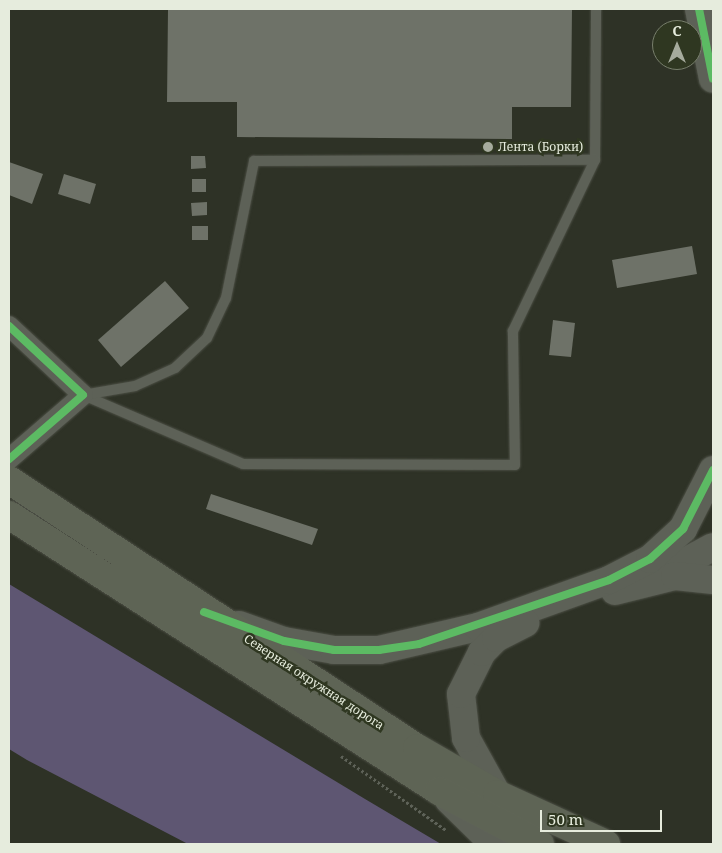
<!DOCTYPE html>
<html>
<head>
<meta charset="utf-8">
<style>
  body { margin:0 }
  #map { position:relative; width:722px; height:853px; overflow:hidden; background:#2e3226; font-family:"Noto Serif",serif }
  div>[style] { position:absolute }
  .forest>* { inset:0; background:#5e5672 }
  .building>* { inset:0; background:#6e7268 }
  .path>* { height:3px; margin-top:-1.5px; transform-origin:0; background:repeating-linear-gradient(90deg,#5e6258 0 2.5px,transparent 0 5px) }
  .roads { filter:drop-shadow(0 0 1px #4c4f45) drop-shadow(0 0 1px #4c4f45) }
  .lane>* { height:10px; margin:-5px; padding:0 5px; transform-origin:5px; border-radius:5px; background:#5d6157 }
  .street>* { height:20px; margin:-10px; padding:0 10px; transform-origin:10px; border-radius:10px; background:#5d6157 }
  .secondary>* { height:28px; margin:-14px; padding:0 14px; transform-origin:14px; border-radius:14px; background:#5d6157 }
  .primary>* { height:28px; margin:-14px; padding:0 14px; transform-origin:14px; border-radius:14px; background:#5e6455 }
  .cycleway>* { height:8px; margin:-4px; padding:0 4px; transform-origin:4px; border-radius:4px; background:#5cba63 }
  .dots>* { width:14px; height:14px; translate:-50% -50%; box-sizing:border-box; border:2px solid #2f3721; border-radius:50% }
  span { translate:-50% -50%; white-space:nowrap; text-align:center; line-height:1.15; -webkit-text-stroke:5px #2f3721; paint-order:stroke }
  .poi-label { font-size:12px; color:#e6ecdd }
  .left { translate:0 -50%; text-align:left }
  .street-label { font-size:12px; color:#e6ecdd }
  .frame { position:absolute; inset:0; border:10px solid #e6ecdd; pointer-events:none }
  .north { position:absolute; left:652px; top:20px; width:50px; height:50px; box-sizing:border-box; background:#2f3721; border:1px solid #787f6c; border-radius:50%; rotate:0deg; font-size:14px; font-weight:700; line-height:20px; text-align:center; color:#e6ecdd }
  .north::after { content:''; display:block; margin:auto; width:18px; height:22px; background:#a6ab9d; clip-path:polygon(50% 0,100% 100%,50% 72%,0 100%) }
  .scale { position:absolute; left:540px; top:810px; width:122px; height:22px; box-sizing:border-box; border:2px solid #e6ecdd; border-top:0; padding-left:6px; font-size:15px; line-height:18px; white-space:nowrap; color:#e6ecdd; -webkit-text-stroke:4px #2f3721; paint-order:stroke }
</style>
</head>
<body>
<div id="map">
  <div class="forest">
    <div style="clip-path:polygon(9px 584px,365px 799px,441px 844px,188px 844px,27px 760px,9px 749px)"></div>
  </div>
  <div class="building">
    <div style="clip-path:polygon(168px 9px,572px 9px,571px 107px,512px 107px,512px 139px,237px 137px,237px 102px,167px 102px)"></div>
    <div style="clip-path:polygon(191px 156px,205px 156px,206px 168px,191px 169px)"></div>
    <div style="clip-path:polygon(9px 162px,43px 174px,32px 204px,9px 195px)"></div>
    <div style="clip-path:polygon(64px 174px,96px 184px,90px 204px,58px 194px)"></div>
    <div style="clip-path:polygon(192px 179px,206px 179px,206px 192px,192px 192px)"></div>
    <div style="clip-path:polygon(207px 202px,207px 215px,192px 216px,191px 203px)"></div>
    <div style="clip-path:polygon(192px 226px,208px 226px,208px 240px,192px 240px)"></div>
    <div style="clip-path:polygon(692px 246px,697px 274px,617px 288px,612px 260px)"></div>
    <div style="clip-path:polygon(165px 281px,189px 308px,121px 367px,98px 340px)"></div>
    <div style="clip-path:polygon(553px 320px,575px 323px,571px 357px,549px 355px)"></div>
    <div style="clip-path:polygon(211px 494px,318px 529px,312px 545px,206px 509px)"></div>
  </div>
  <div class="path">
    <div style="left:341px;top:756px;width:128px;rotate:35.2deg"></div>
  </div>
  <div class="roads">
    <div class="lane">
      <div style="left:83px;top:395px;width:174px;rotate:23.3deg"></div>
      <div style="left:243px;top:464px;width:272px;rotate:0.2deg"></div>
      <div style="left:515px;top:465px;width:134px;rotate:-90.9deg"></div>
      <div style="left:513px;top:331px;width:190px;rotate:-64.4deg"></div>
      <div style="left:595px;top:160px;width:151px;rotate:-89.6deg"></div>
      <div style="left:83px;top:395px;width:53px;rotate:-9.8deg"></div>
      <div style="left:135px;top:386px;width:44px;rotate:-24.2deg"></div>
      <div style="left:175px;top:368px;width:44px;rotate:-43.2deg"></div>
      <div style="left:207px;top:338px;width:44px;rotate:-64.6deg"></div>
      <div style="left:226px;top:298px;width:140px;rotate:-78.4deg"></div>
      <div style="left:254px;top:161px;width:341px;rotate:-0.2deg"></div>
    </div>
    <div class="street">
      <div style="left:9px;top:326px;width:101px;rotate:43deg"></div>
      <div style="left:83px;top:395px;width:98px;rotate:139.1deg"></div>
    </div>
    <div class="secondary">
      <div style="left:699px;top:9px;width:71px;rotate:78.7deg"></div>
      <div style="left:664px;top:573px;width:55px;rotate:-28deg"></div>
      <div style="left:615px;top:591px;width:62px;rotate:-14deg"></div>
      <div style="left:675px;top:576px;width:38px;rotate:6deg"></div>
      <div style="left:239px;top:625px;width:48px;rotate:19.6deg"></div>
      <div style="left:284px;top:641px;width:51px;rotate:10.2deg"></div>
      <div style="left:334px;top:650px;width:45px"></div>
      <div style="left:379px;top:650px;width:102px;rotate:-13.1deg"></div>
      <div style="left:478px;top:627px;width:139px;rotate:-19.7deg"></div>
      <div style="left:609px;top:580px;width:46px;rotate:-27.1deg"></div>
      <div style="left:650px;top:559px;width:45px;rotate:-42.3deg"></div>
      <div style="left:683px;top:529px;width:66px;rotate:-63deg"></div>
      <div style="left:497px;top:794px;width:64px;rotate:-119deg"></div>
      <div style="left:466px;top:738px;width:44px;rotate:-96.5deg"></div>
      <div style="left:461px;top:694px;width:47px;rotate:-63.4deg"></div>
      <div style="left:482px;top:652px;width:20px;rotate:-45deg"></div>
      <div style="left:496px;top:638px;width:33px;rotate:-27deg"></div>
      <div style="left:449px;top:800px;width:63px;rotate:44.4deg"></div>
    </div>
    <div class="primary">
      <div style="left:9px;top:480px;width:488px;rotate:33.3deg"></div>
      <div style="left:417px;top:748px;width:92px;rotate:29.9deg"></div>
      <div style="left:497px;top:794px;width:120px;rotate:24.6deg"></div>
      <div style="left:9px;top:515px;width:511px;rotate:32.69deg"></div>
      <div style="left:439px;top:791px;width:114px;rotate:27.7deg"></div>
    </div>
  </div>
  <div class="cycleway">
    <div style="left:699px;top:9px;width:71px;rotate:78.7deg"></div>
    <div style="left:9px;top:326px;width:101px;rotate:43deg"></div>
    <div style="left:83px;top:395px;width:98px;rotate:139.1deg"></div>
    <div style="left:204px;top:612px;width:85px;rotate:19.9deg"></div>
    <div style="left:284px;top:641px;width:51px;rotate:10.2deg"></div>
    <div style="left:334px;top:650px;width:45px"></div>
    <div style="left:379px;top:650px;width:40px;rotate:-8.5deg"></div>
    <div style="left:419px;top:644px;width:200px;rotate:-18.6deg"></div>
    <div style="left:609px;top:580px;width:46px;rotate:-27.1deg"></div>
    <div style="left:650px;top:559px;width:45px;rotate:-42.3deg"></div>
    <div style="left:683px;top:529px;width:66px;rotate:-63deg"></div>
  </div>
  <div class="dots">
    <div style="left:488px;top:147px;background:#a6ab9d"></div>
  </div>
  <div class="poi-label">
    <span class="left" style="left:498px;top:147px">Лента (Борки)</span>
  </div>
  <div class="street-label">
    <span style="left:314px;top:682px;rotate:33deg">Северная окружная дорога</span>
  </div>
  <div class="frame"></div>
  <div class="north">С</div>
  <div class="scale">50 m</div>
</div>
</body>
</html>
